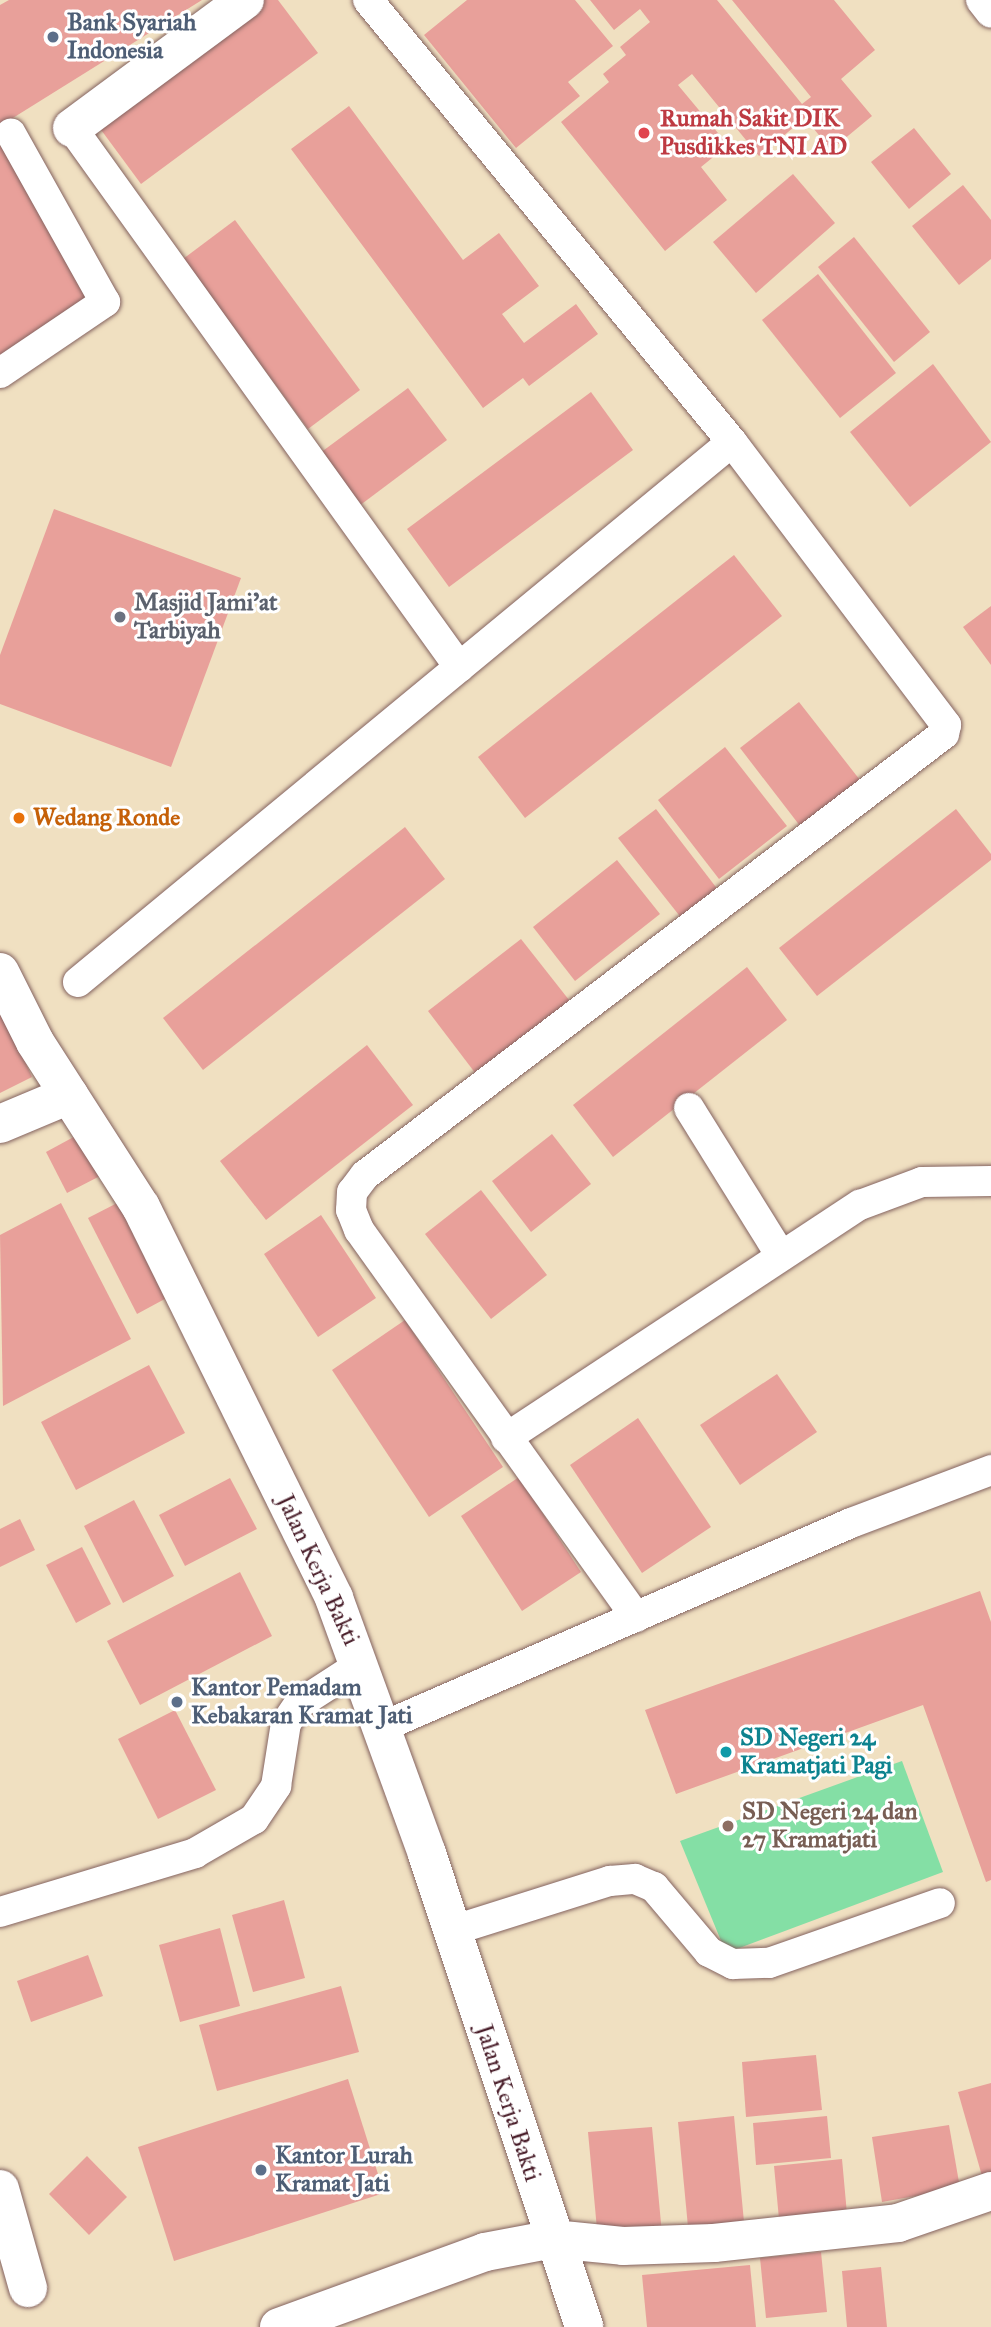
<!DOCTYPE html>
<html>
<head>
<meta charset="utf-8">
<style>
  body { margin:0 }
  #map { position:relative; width:991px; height:2327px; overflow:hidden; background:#f0e0c1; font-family:"IM FELL Great Primer",serif }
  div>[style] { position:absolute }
  .green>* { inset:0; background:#84dfa5 }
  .building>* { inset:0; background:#e8a09a }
  .roads { filter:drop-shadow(0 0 2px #846360) drop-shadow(0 0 2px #846360) }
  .service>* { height:30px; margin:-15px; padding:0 15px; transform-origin:15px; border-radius:15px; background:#fff }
  .minor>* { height:38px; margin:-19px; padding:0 19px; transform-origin:19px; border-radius:19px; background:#fff }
  .tertiary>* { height:38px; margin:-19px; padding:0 19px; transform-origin:19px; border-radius:19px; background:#fff }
  .dots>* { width:19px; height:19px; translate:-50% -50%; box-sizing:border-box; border:4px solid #fff; border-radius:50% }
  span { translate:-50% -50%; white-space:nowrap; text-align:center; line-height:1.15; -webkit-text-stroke:6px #fff; paint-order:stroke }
  .service-label { font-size:24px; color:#4e5e75; font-weight:700 }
  .left { translate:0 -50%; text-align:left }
  .health-label { font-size:24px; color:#be3a42; font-weight:700 }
  .worship-label { font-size:24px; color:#5b616d; font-weight:700 }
  .food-label { font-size:24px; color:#c56008; font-weight:700 }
  .street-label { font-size:24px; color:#4a1f2b }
  .culture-label { font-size:24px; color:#0d838f; font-weight:700 }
  .education-label { font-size:24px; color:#785e54; font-weight:700 }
</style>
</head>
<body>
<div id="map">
  <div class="green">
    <div style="clip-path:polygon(902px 1761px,943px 1872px,726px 1953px,680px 1841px)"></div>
  </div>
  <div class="building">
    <div style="clip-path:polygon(9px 0,202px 0,0 126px,0 5px)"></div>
    <div style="clip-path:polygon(262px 0,278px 0,318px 53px,141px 184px,96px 123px)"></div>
    <div style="clip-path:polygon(467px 0,575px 0,613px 46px,568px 82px,580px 96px,516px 148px,424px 35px)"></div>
    <div style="clip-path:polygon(590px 0,717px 0,802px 104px,811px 97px,732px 0,834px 0,875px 50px,841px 79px,872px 116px,831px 150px,805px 118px,759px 156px,692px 74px,678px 85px,728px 145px,701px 167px,727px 200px,665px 251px,561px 122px,609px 82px,603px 74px,626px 55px,620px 47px,650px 22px,640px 9px,614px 30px)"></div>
    <div style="clip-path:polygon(349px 106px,463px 260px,499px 233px,539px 286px,502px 314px,524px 343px,576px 304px,598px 334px,529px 386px,523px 378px,483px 408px,291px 149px)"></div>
    <div style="clip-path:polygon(914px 128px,951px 174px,909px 209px,871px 162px)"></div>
    <div style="clip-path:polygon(0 145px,94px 297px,0 356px)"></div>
    <div style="clip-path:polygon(793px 174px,835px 223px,756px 293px,713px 242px)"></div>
    <div style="clip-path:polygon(963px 185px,991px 220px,991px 259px,959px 285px,912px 226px)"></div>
    <div style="clip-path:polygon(235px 220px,360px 390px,308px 429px,183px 259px)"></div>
    <div style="clip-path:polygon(854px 237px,930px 332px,894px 362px,818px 267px)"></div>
    <div style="clip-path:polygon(818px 274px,896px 373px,840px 418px,762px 320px)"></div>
    <div style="clip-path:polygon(933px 364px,991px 442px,910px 507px,850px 432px)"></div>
    <div style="clip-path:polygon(408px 388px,447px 440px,359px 506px,320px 453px)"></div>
    <div style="clip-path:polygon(591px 392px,633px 450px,449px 587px,407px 529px)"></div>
    <div style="clip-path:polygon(54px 509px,241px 578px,171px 767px,0 704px,0 655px)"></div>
    <div style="clip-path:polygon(734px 555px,782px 616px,525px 818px,478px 757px)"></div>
    <div style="clip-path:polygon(991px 606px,991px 665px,963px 627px)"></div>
    <div style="clip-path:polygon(799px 702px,867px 789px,807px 835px,740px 748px)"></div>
    <div style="clip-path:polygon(725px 747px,787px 826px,719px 879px,658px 800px)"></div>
    <div style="clip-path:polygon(656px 809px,722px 895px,686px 924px,618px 838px)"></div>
    <div style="clip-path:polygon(956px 809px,991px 854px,991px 860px,817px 996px,779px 948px)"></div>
    <div style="clip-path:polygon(405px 827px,445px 879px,203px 1070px,163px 1018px)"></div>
    <div style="clip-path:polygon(617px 860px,660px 914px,575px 981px,533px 927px)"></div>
    <div style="clip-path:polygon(521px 939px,573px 1005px,479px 1078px,428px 1011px)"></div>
    <div style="clip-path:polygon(747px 967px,787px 1020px,613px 1157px,573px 1105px)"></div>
    <div style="clip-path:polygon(0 1006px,32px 1077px,0 1093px)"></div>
    <div style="clip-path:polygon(367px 1045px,413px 1105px,266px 1220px,220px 1161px)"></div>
    <div style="clip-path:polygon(81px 1133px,102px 1175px,67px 1193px,46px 1152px)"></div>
    <div style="clip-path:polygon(552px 1134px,591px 1184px,531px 1232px,492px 1181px)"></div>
    <div style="clip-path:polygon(481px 1190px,547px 1275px,491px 1319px,425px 1234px)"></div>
    <div style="clip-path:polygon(125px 1199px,174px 1294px,137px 1314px,88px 1218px)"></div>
    <div style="clip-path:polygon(61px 1203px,131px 1339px,3px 1406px,0 1235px)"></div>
    <div style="clip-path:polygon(321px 1215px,376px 1298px,318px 1337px,264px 1254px)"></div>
    <div style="clip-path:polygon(405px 1320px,503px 1467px,429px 1517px,332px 1370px)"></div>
    <div style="clip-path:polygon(149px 1365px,185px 1433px,76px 1490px,41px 1422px)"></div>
    <div style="clip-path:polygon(777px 1374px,817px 1432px,740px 1485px,700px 1425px)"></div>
    <div style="clip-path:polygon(638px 1418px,711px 1527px,642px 1573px,570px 1465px)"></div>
    <div style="clip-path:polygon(519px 1477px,581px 1572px,522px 1611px,461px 1516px)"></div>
    <div style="clip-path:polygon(230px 1478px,257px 1529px,185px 1566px,159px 1515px)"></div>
    <div style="clip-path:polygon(134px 1500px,174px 1576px,123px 1603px,84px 1526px)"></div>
    <div style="clip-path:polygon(20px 1519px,35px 1550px,0 1567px,0 1529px)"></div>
    <div style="clip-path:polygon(82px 1547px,111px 1604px,76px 1623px,46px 1565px)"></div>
    <div style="clip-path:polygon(240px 1572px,272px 1636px,140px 1705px,107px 1641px)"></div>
    <div style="clip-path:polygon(980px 1591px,991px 1622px,991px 1880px,986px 1882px,923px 1705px,676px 1794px,645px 1710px)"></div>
    <div style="clip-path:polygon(175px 1710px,216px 1790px,158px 1819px,118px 1739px)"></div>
    <div style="clip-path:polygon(284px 1900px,305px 1978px,253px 1992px,232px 1915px)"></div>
    <div style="clip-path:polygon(220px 1928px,240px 2006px,180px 2022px,159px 1945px)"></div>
    <div style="clip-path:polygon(88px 1955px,103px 1996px,31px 2022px,17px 1981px)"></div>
    <div style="clip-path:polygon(341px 1986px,359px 2052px,217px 2091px,199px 2025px)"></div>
    <div style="clip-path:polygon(816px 2055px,822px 2110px,746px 2117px,742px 2062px)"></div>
    <div style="clip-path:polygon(348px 2079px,384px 2193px,174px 2261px,138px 2147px)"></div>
    <div style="clip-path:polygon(991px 2083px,991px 2173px,982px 2176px,958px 2092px)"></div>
    <div style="clip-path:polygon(734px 2116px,744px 2222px,688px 2227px,678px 2122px)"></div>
    <div style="clip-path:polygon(827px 2116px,831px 2158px,756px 2165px,753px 2123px)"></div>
    <div style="clip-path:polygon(949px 2125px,960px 2188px,882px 2202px,872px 2137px)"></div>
    <div style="clip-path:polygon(652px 2127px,662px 2234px,598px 2240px,588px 2132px)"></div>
    <div style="clip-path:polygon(87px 2156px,127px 2197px,89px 2235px,49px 2194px)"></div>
    <div style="clip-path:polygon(842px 2159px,847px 2214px,779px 2219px,774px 2166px)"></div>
    <div style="clip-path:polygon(821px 2252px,827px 2312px,766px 2318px,760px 2258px)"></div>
    <div style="clip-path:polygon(750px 2265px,756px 2327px,647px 2327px,642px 2275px)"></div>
    <div style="clip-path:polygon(881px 2267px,887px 2327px,847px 2327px,842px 2271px)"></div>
  </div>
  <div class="roads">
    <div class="service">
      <div style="left:368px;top:0;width:573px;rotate:50.53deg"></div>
      <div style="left:732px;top:442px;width:355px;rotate:52.9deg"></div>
      <div style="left:946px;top:725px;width:9px;rotate:103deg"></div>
      <div style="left:944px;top:734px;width:728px;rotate:142.7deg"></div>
      <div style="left:365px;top:1175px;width:21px;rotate:127deg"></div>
      <div style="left:352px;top:1192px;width:18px;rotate:93deg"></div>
      <div style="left:351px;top:1210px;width:22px;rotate:68deg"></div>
      <div style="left:359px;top:1230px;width:476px;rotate:54.4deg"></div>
      <div style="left:981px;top:0;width:16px;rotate:52deg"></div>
      <div style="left:72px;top:128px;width:664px;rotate:54.32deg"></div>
      <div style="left:0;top:373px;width:127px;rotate:-34.1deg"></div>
      <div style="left:105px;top:302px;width:193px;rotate:-119.2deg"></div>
      <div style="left:78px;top:982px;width:848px;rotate:-39.55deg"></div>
      <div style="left:689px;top:1108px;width:174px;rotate:58.1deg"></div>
      <div style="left:506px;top:1438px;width:424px;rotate:-33.4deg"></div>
      <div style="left:860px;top:1205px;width:66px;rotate:-20.4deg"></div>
      <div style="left:922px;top:1182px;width:69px;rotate:-0.8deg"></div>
      <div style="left:382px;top:1727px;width:511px;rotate:-23.51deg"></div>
      <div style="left:851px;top:1523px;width:150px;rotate:-20.7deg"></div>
      <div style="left:0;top:1912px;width:204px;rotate:-16.8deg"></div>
      <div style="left:195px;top:1853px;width:68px;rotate:-30deg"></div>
      <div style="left:254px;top:1819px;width:40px;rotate:-56deg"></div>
      <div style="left:276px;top:1786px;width:64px;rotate:-81deg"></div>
      <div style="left:286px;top:1723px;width:23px;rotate:-56deg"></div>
      <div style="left:299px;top:1704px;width:74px;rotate:-32.8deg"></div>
      <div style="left:451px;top:1931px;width:167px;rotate:-17.5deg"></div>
      <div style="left:610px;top:1881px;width:25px;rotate:-5deg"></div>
      <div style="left:635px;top:1879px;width:21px;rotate:23deg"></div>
      <div style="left:654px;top:1887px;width:85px;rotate:49.8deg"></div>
      <div style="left:709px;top:1952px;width:27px;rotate:27deg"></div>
      <div style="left:733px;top:1964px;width:36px;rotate:-2deg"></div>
      <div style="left:769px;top:1963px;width:181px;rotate:-19.3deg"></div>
    </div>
    <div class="minor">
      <div style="left:72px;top:128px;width:215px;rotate:-36.5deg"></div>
      <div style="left:0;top:1124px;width:75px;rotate:-22.8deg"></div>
      <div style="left:0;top:2189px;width:103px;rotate:74.2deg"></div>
      <div style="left:279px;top:2327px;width:219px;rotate:-20deg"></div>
      <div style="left:485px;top:2252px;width:69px;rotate:-10.8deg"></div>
      <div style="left:553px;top:2239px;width:70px;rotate:5.7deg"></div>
      <div style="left:623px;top:2246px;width:91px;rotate:-1.9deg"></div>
      <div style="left:714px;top:2243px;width:185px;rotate:-6.2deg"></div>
      <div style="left:898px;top:2223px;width:98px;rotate:-19deg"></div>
    </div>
    <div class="tertiary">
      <div style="left:0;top:972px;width:78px;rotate:63.4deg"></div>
      <div style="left:35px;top:1042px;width:196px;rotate:57.3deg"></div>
      <div style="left:141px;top:1207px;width:436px;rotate:63.7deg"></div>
      <div style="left:334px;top:1598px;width:272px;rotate:70deg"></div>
      <div style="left:427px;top:1854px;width:498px;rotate:71.6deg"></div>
    </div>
  </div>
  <div class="dots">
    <div style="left:53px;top:37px;background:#5c6f8a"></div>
    <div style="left:644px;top:133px;background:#e0444e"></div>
    <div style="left:120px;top:617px;background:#6b7280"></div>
    <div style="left:19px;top:818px;background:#e8710a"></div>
    <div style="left:177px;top:1702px;background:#5c6f8a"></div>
    <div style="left:726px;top:1752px;background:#0f9aa8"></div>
    <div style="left:728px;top:1826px;background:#8d6e63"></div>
    <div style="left:261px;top:2170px;background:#5c6f8a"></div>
  </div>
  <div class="service-label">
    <span class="left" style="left:67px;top:37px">Bank Syariah<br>Indonesia</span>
    <span class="left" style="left:191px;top:1702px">Kantor Pemadam<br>Kebakaran Kramat Jati</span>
    <span class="left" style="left:275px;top:2170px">Kantor Lurah<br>Kramat Jati</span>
  </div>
  <div class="health-label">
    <span class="left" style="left:660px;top:133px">Rumah Sakit DIK<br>Pusdikkes TNI AD</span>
  </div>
  <div class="worship-label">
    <span class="left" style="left:134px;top:617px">Masjid Jami'at<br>Tarbiyah</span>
  </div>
  <div class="food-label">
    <span class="left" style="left:33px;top:818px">Wedang Ronde</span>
  </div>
  <div class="street-label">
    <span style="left:318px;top:1570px;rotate:65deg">Jalan Kerja Bakti</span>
    <span style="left:508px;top:2103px;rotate:72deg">Jalan Kerja Bakti</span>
  </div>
  <div class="culture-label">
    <span class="left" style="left:740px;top:1752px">SD Negeri 24<br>Kramatjati Pagi</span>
  </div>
  <div class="education-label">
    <span class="left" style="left:742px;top:1826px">SD Negeri 24 dan<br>27 Kramatjati</span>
  </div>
</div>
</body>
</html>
